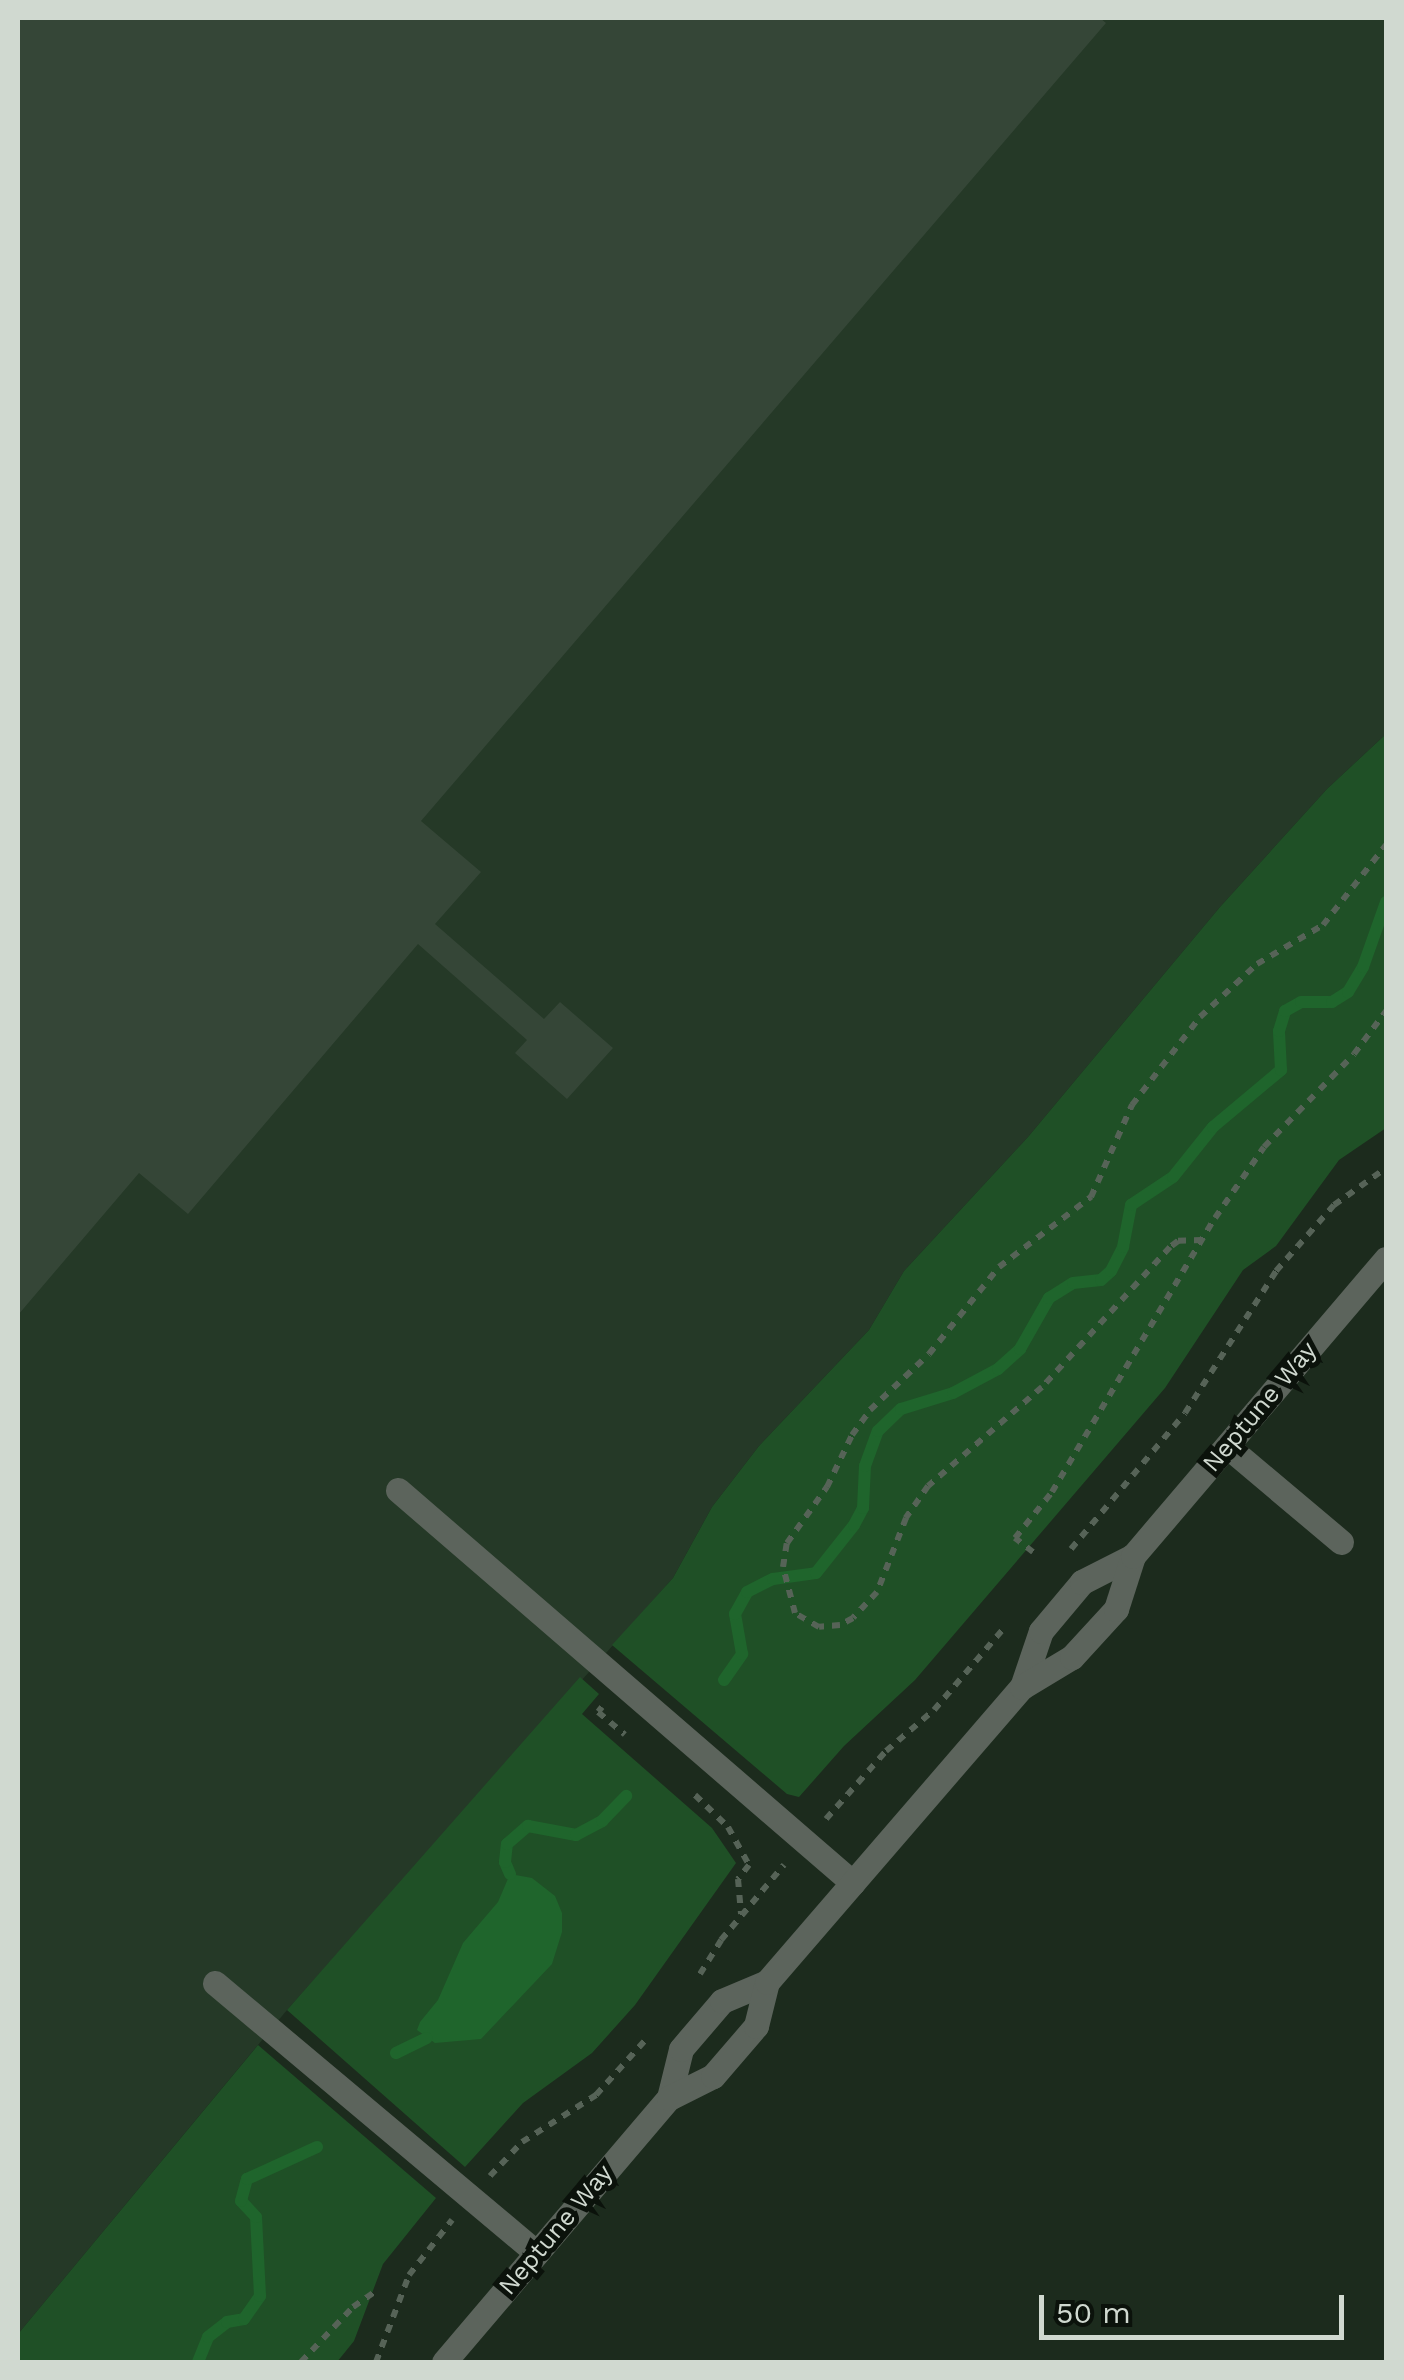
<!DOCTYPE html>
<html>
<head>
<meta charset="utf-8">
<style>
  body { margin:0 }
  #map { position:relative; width:1404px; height:2380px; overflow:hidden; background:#1c2b1d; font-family:"Work Sans",sans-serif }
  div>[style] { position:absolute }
  .built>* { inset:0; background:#253927 }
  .green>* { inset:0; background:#1f5026 }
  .water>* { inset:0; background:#1f652c }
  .stream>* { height:12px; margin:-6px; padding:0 6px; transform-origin:6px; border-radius:6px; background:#1f652c }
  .building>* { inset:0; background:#354637 }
  .path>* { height:6px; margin-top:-3px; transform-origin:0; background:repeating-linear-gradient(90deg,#566357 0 8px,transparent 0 16px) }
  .minor>* { height:25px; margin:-12.5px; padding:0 12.5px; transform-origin:12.5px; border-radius:12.5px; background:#5c645c }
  span { translate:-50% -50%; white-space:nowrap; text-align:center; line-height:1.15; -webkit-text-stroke:10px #0b120b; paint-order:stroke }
  .street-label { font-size:25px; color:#d0d9d0 }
  .frame { position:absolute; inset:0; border:20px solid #d0d9d0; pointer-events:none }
  .scale { position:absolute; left:1039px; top:2295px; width:305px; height:45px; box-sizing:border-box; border:5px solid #d0d9d0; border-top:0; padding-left:12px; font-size:30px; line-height:35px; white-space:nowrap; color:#d0d9d0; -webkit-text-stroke:8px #0b120b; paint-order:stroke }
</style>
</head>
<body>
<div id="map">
  <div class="built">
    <div style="clip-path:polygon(18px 18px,1386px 18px,1386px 734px,1327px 789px,1220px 907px,1028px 1137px,904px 1271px,869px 1330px,759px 1446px,712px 1507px,673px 1578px,287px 2010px,18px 2334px)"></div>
  </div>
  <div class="green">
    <div style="clip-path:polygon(1386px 734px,1386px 1128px,1339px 1160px,1276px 1246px,1243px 1270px,1165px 1388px,915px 1680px,844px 1746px,799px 1797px,787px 1794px,612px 1645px,673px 1578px,712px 1507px,759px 1446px,869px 1330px,904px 1271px,1028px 1137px,1220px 907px,1327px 789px)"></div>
    <div style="clip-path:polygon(580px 1677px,599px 1694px,582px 1714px,712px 1828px,736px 1863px,635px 2005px,592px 2053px,523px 2103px,465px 2167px,287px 2010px)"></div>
    <div style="clip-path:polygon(258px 2045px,436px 2198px,383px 2264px,354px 2341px,337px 2362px,18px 2362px,18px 2334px)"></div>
  </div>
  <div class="water">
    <div style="clip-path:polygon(510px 1874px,532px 1878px,555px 1896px,562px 1913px,562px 1932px,552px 1964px,481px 2039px,435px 2043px,417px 2030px,420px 2022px,438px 2000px,463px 1943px,498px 1902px)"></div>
  </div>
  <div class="stream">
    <div style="left:724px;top:1680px;width:32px;rotate:-55deg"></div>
    <div style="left:742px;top:1654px;width:41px;rotate:-99.9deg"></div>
    <div style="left:735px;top:1614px;width:25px;rotate:-61deg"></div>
    <div style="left:747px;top:1592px;width:29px;rotate:-27deg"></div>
    <div style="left:773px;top:1579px;width:43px;rotate:-7.9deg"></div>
    <div style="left:816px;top:1573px;width:61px;rotate:-51.6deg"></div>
    <div style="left:854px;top:1525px;width:19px;rotate:-62deg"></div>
    <div style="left:863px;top:1508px;width:42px;rotate:-87.3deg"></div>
    <div style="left:865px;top:1466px;width:37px;rotate:-70deg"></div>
    <div style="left:878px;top:1431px;width:32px;rotate:-44deg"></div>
    <div style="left:901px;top:1409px;width:54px;rotate:-17.1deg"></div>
    <div style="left:953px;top:1393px;width:51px;rotate:-28.1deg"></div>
    <div style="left:998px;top:1369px;width:30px;rotate:-42deg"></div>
    <div style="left:1020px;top:1349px;width:59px;rotate:-60.4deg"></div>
    <div style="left:1049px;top:1298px;width:28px;rotate:-32deg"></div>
    <div style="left:1073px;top:1283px;width:28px;rotate:-6deg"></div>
    <div style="left:1101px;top:1280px;width:13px;rotate:-42deg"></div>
    <div style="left:1111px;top:1271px;width:27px;rotate:-63deg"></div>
    <div style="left:1123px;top:1247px;width:43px;rotate:-79.2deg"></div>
    <div style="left:1131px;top:1205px;width:50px;rotate:-33.7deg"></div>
    <div style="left:1173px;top:1177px;width:64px;rotate:-51.3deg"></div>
    <div style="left:1213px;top:1127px;width:89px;rotate:-40deg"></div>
    <div style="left:1281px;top:1070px;width:39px;rotate:-93deg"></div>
    <div style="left:1279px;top:1031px;width:21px;rotate:-73deg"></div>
    <div style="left:1285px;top:1011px;width:18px;rotate:-29deg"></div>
    <div style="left:1301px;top:1002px;width:31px"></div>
    <div style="left:1332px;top:1002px;width:19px;rotate:-32deg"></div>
    <div style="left:1348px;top:992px;width:29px;rotate:-59deg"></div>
    <div style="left:1363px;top:967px;width:69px;rotate:-70.5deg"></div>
    <div style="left:510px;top:1874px;width:13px;rotate:-113deg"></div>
    <div style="left:505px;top:1862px;width:18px;rotate:-84deg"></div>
    <div style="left:507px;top:1844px;width:28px;rotate:-41deg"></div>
    <div style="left:528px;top:1826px;width:49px;rotate:10.6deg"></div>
    <div style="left:576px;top:1835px;width:30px;rotate:-28deg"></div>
    <div style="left:602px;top:1821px;width:35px;rotate:-46deg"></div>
    <div style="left:396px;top:2053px;width:34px;rotate:-26deg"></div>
    <div style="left:198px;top:2362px;width:27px;rotate:-68deg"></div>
    <div style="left:208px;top:2337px;width:24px;rotate:-38deg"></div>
    <div style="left:227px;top:2322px;width:17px;rotate:-10deg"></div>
    <div style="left:244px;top:2319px;width:28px;rotate:-55deg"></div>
    <div style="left:260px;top:2296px;width:79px;rotate:-92.9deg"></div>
    <div style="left:256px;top:2217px;width:22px;rotate:-133deg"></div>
    <div style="left:241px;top:2201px;width:23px;rotate:-75deg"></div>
    <div style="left:247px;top:2179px;width:77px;rotate:-24.6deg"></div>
  </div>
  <div class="building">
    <div style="clip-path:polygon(18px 18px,1100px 18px,1106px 23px,421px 821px,481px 872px,435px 924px,544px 1019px,560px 1002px,613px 1048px,567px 1099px,515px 1053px,527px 1040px,418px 944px,188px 1214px,139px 1173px,18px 1315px)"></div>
  </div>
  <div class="path">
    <div style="left:1202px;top:1240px;width:24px;rotate:178deg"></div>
    <div style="left:1178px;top:1241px;width:10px;rotate:143deg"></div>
    <div style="left:1170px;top:1247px;width:190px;rotate:132.4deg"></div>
    <div style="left:1042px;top:1387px;width:151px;rotate:139deg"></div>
    <div style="left:928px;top:1486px;width:39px;rotate:125deg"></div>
    <div style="left:906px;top:1518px;width:79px;rotate:111.4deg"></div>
    <div style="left:877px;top:1592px;width:35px;rotate:133deg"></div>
    <div style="left:853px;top:1618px;width:15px;rotate:152deg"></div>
    <div style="left:840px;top:1625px;width:21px;rotate:175deg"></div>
    <div style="left:819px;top:1627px;width:28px;rotate:-150deg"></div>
    <div style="left:795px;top:1613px;width:48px;rotate:-104.6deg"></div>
    <div style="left:783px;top:1567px;width:24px;rotate:-81deg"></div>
    <div style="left:787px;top:1543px;width:69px;rotate:-54.5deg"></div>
    <div style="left:827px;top:1487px;width:58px;rotate:-64.3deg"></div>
    <div style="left:852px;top:1435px;width:31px;rotate:-54deg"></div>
    <div style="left:870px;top:1410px;width:81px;rotate:-43.5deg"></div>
    <div style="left:929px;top:1354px;width:112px;rotate:-51.2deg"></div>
    <div style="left:999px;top:1267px;width:116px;rotate:-37.3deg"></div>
    <div style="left:1091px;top:1197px;width:101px;rotate:-66deg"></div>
    <div style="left:1132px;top:1105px;width:111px;rotate:-52.3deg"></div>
    <div style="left:1200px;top:1017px;width:78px;rotate:-42.9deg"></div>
    <div style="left:1257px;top:964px;width:77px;rotate:-30.6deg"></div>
    <div style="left:1323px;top:925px;width:102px;rotate:-51.8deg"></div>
    <div style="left:1071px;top:1549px;width:177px;rotate:-50deg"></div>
    <div style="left:1185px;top:1413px;width:169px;rotate:-57.3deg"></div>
    <div style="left:1276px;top:1271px;width:88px;rotate:-48.7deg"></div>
    <div style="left:1334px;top:1205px;width:64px;rotate:-35.4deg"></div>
    <div style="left:1033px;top:1552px;width:23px;rotate:-142deg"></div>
    <div style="left:1015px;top:1538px;width:59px;rotate:-51.2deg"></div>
    <div style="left:1052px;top:1492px;width:319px;rotate:-59.3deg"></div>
    <div style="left:1215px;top:1218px;width:86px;rotate:-55.4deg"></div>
    <div style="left:1264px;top:1147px;width:129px;rotate:-45.9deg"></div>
    <div style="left:1354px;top:1054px;width:54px;rotate:-53.3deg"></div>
    <div style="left:602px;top:1707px;width:6px;rotate:129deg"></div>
    <div style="left:598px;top:1712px;width:35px;rotate:40deg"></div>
    <div style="left:695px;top:1795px;width:46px;rotate:44.1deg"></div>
    <div style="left:728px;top:1827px;width:43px;rotate:61.1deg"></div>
    <div style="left:749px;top:1865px;width:18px;rotate:128deg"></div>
    <div style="left:738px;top:1879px;width:35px;rotate:85deg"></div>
    <div style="left:826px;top:1819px;width:91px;rotate:-48.6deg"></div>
    <div style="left:886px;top:1751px;width:63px;rotate:-40.5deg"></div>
    <div style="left:934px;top:1710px;width:109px;rotate:-49.5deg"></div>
    <div style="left:700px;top:1974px;width:40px;rotate:-58deg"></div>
    <div style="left:721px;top:1940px;width:98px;rotate:-50deg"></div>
    <div style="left:490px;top:2176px;width:47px;rotate:-46.7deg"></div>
    <div style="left:522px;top:2142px;width:88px;rotate:-32.4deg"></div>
    <div style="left:596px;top:2095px;width:78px;rotate:-48.1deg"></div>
    <div style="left:301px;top:2362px;width:76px;rotate:-46.6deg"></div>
    <div style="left:353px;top:2307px;width:29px;rotate:-35deg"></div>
    <div style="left:376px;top:2362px;width:93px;rotate:-69.2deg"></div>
    <div style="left:409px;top:2275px;width:70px;rotate:-52deg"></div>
  </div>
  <div class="minor">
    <div style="left:1227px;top:1446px;width:149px;rotate:40.1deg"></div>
    <div style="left:398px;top:1490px;width:601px;rotate:40.82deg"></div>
    <div style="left:1022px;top:1687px;width:59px;rotate:-71.3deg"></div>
    <div style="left:1041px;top:1631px;width:64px;rotate:-50.1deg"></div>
    <div style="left:1082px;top:1582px;width:57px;rotate:-27deg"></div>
    <div style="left:215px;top:1983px;width:420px;rotate:40deg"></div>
    <div style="left:669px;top:2098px;width:50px;rotate:-76.2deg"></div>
    <div style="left:681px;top:2049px;width:63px;rotate:-49.5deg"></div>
    <div style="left:722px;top:2001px;width:49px;rotate:-22.9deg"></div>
    <div style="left:444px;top:2362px;width:347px;rotate:-49.6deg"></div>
    <div style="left:669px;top:2098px;width:49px;rotate:-26.6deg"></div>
    <div style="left:713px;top:2076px;width:66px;rotate:-49.3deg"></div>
    <div style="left:756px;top:2026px;width:45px;rotate:-76deg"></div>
    <div style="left:767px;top:1982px;width:390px;rotate:-49.2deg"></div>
    <div style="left:1022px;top:1687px;width:58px;rotate:-31deg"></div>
    <div style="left:1072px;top:1657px;width:65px;rotate:-47.5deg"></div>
    <div style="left:1116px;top:1609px;width:56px;rotate:-72.2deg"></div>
    <div style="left:1133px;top:1556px;width:390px;rotate:-49.6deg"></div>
  </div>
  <div class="street-label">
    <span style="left:1260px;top:1407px;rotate:-50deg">Neptune Way</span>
    <span style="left:556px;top:2230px;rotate:-50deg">Neptune Way</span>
  </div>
  <div class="frame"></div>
  <div class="scale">50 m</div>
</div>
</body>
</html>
